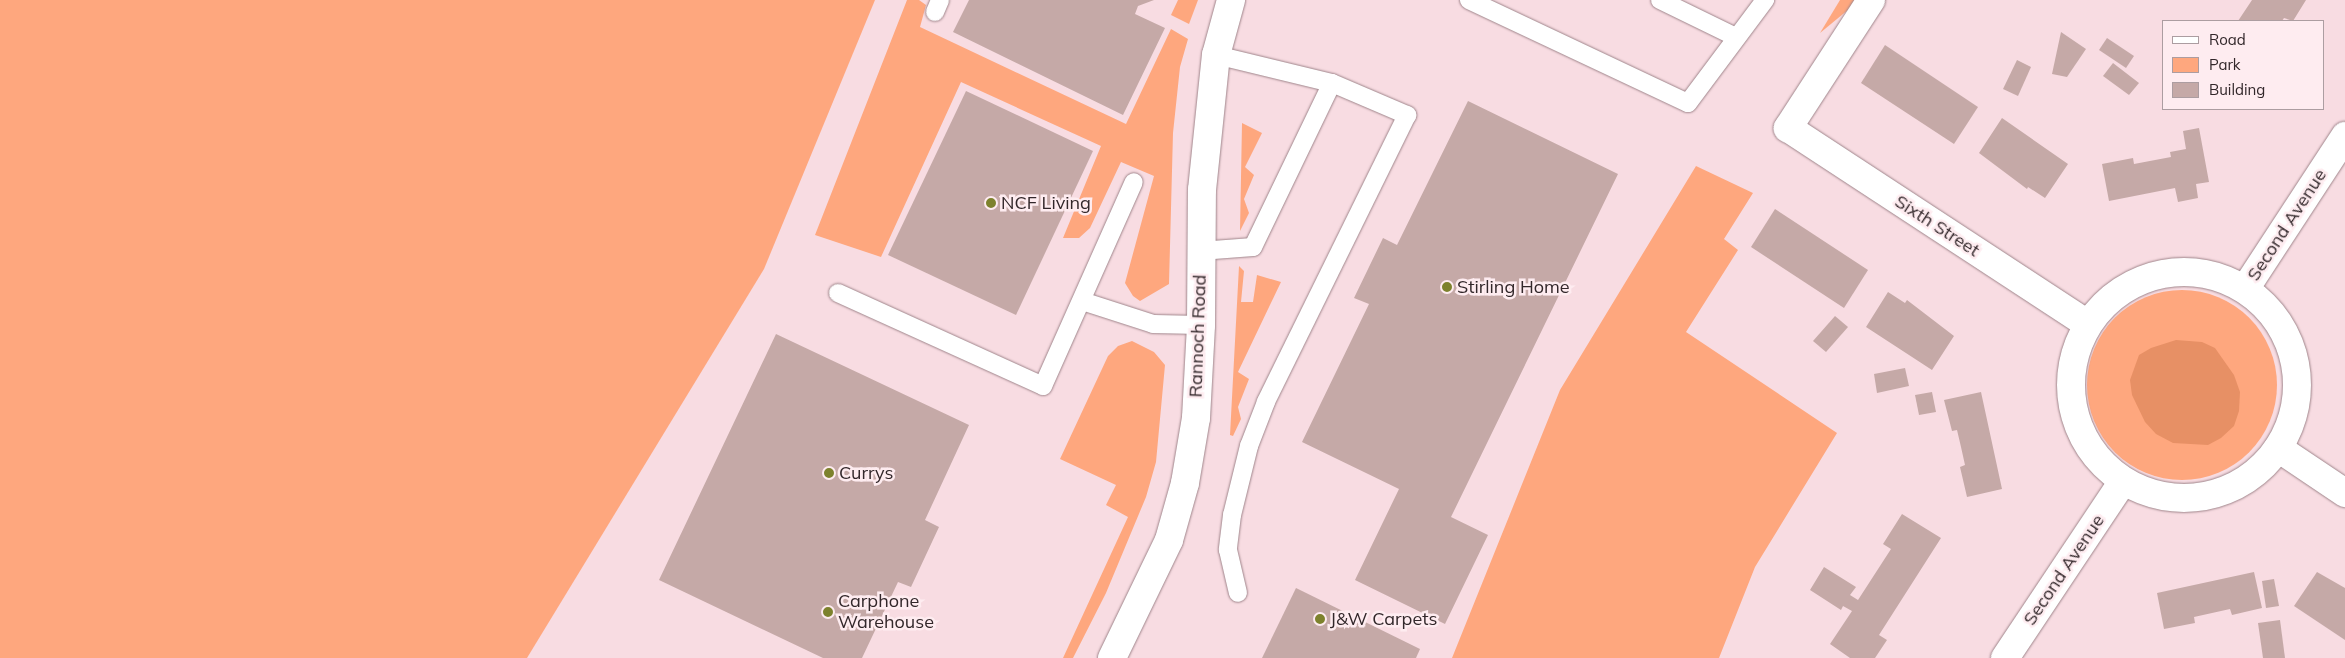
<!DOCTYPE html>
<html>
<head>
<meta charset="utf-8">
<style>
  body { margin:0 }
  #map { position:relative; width:2345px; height:658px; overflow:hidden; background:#f8dce2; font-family:Mulish,sans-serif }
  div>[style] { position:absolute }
  .green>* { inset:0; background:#fea77e }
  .round { border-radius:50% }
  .forest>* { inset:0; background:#e79065 }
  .building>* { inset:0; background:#c5a9a7 }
  .roads { filter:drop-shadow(0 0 1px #9f858b) drop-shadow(0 0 1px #9f858b) }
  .lane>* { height:18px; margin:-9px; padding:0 9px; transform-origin:9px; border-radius:9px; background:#fff }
  .street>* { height:28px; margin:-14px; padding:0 14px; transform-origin:14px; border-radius:14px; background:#fff }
  .street>.ring { margin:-14px; padding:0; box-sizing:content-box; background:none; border:28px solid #fff; border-radius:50% }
  .secondary>* { height:28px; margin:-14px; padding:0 14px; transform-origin:14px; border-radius:14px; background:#fff }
  .dots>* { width:14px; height:14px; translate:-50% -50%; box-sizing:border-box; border:2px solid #feecf0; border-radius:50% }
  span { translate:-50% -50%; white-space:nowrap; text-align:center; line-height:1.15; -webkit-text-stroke:5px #feecf0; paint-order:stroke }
  .poi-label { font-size:18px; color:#32272a }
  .left { translate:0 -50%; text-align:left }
  .street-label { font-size:18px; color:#32272a }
  .legend { position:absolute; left:2162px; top:20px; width:162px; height:90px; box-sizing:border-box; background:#feecf0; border:1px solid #ac9da1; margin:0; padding:6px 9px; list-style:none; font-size:15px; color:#32272a }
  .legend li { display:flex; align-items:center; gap:10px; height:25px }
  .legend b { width:25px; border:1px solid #ac9da1 }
</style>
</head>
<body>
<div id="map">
  <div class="green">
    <div style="clip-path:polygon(0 0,875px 0,764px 269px,527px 658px,0 658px)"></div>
    <div style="clip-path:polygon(907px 0,919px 0,926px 5px,920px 27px,1126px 124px,1171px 29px,1188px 39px,1180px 67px,1173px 133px,1169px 284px,1140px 301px,1133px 296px,1125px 283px,1154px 176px,1121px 162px,1090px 228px,1079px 238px,1063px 238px,1101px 146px,961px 82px,881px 257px,815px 235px)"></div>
    <div style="clip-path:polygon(1178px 0,1198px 0,1189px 24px,1171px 15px)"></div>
    <div style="clip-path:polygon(1840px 0,1860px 0,1820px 33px)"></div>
    <div style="clip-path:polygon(1242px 123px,1262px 133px,1245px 167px,1254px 175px,1244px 199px,1249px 213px,1240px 231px)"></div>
    <div style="clip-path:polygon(1696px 166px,1753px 193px,1724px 239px,1738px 250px,1686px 332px,1837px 433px,1755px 567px,1719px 658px,1452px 658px,1560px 390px)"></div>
    <div style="clip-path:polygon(1239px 266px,1244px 271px,1241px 302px,1253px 302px,1257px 275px,1281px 282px,1238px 372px,1249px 379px,1238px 407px,1241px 419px,1233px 436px,1230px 435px)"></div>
    <div class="round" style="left:2087px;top:290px;width:190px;height:190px"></div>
    <div style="clip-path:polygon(1132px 341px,1154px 352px,1165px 365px,1156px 462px,1146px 497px,1106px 593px,1073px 658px,1063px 658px,1128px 517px,1106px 505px,1116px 485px,1060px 459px,1108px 356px,1118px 346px)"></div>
  </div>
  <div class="forest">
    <div style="clip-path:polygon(2176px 340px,2202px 342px,2215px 348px,2234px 375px,2240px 392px,2239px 411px,2234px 426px,2221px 438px,2208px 445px,2173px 443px,2156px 434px,2145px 422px,2132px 395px,2130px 380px,2139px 355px,2151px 348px)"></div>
  </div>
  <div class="building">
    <div style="clip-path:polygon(969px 0,1154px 0,1138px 6px,1135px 14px,1165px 28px,1123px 115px,953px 32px)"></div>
    <div style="clip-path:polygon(2252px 0,2306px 0,2293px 21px,2284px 18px,2282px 21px,2238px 21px)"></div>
    <div style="clip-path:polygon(2061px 32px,2086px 49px,2067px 77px,2052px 74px)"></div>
    <div style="clip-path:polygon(2107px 38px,2134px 56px,2126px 68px,2099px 50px)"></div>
    <div style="clip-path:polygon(1885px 45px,1978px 107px,1954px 144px,1861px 83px)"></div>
    <div style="clip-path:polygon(2017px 60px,2031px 67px,2018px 96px,2003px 89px)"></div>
    <div style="clip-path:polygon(2113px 63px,2139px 83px,2129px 95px,2103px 76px)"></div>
    <div style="clip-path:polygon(966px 91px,1093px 151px,1016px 315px,888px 255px)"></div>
    <div style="clip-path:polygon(1468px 101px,1618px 174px,1451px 517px,1488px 535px,1445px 624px,1355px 580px,1399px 489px,1302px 442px,1369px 304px,1354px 298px,1383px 238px,1397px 245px)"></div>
    <div style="clip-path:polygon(2002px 118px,2068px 164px,2045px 198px,2028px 187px,2027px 189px,1979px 153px)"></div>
    <div style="clip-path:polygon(2199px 128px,2209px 182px,2196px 184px,2198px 198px,2178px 202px,2175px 188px,2109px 201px,2102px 164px,2133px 158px,2134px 164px,2171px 157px,2170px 152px,2186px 149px,2183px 131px)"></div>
    <div style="clip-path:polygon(1775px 209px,1868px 270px,1844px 308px,1751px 247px)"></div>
    <div style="clip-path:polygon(1888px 292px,1905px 303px,1907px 300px,1954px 336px,1932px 370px,1866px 327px)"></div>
    <div style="clip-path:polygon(1835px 316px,1848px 327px,1826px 352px,1813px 341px)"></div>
    <div style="clip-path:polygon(776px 334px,969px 425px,925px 520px,939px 527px,911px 587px,898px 582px,862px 658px,823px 658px,659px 580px)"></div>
    <div style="clip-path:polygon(1905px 368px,1909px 386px,1877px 393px,1874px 374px)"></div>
    <div style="clip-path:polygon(1932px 392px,1936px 412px,1919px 415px,1915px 395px)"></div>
    <div style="clip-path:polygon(1981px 392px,2002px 489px,1967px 497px,1960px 467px,1965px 465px,1961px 447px,1957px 430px,1952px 431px,1944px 400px)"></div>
    <div style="clip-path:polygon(1902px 514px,1941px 538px,1879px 635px,1887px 640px,1875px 658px,1850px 658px,1830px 644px,1852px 611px,1843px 606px,1841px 610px,1810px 590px,1824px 567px,1856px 587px,1850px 595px,1858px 600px,1891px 549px,1883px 544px)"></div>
    <div style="clip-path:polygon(2254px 572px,2262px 608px,2232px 615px,2230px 609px,2194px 617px,2195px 623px,2164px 629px,2157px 593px)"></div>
    <div style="clip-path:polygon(2317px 572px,2345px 588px,2345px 640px,2294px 606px)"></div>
    <div style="clip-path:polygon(2274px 579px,2279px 606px,2266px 608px,2262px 581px)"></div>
    <div style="clip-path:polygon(1296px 588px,1420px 649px,1416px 658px,1262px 658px)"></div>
    <div style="clip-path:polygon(2280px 620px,2285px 658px,2263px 658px,2258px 623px)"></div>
  </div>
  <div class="roads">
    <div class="lane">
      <div style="left:1469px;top:0;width:242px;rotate:25.2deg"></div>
      <div style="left:1688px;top:103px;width:129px;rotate:-53.2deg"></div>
      <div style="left:1660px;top:0;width:85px;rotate:26deg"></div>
      <div style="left:935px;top:12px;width:13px;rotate:-67deg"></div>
      <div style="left:1216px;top:55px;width:119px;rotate:13.6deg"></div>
      <div style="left:1332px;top:83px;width:82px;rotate:23.1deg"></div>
      <div style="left:1407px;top:115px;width:320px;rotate:116.2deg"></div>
      <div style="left:1266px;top:402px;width:47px;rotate:111.1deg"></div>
      <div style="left:1249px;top:446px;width:71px;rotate:103.8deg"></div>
      <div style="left:1232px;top:515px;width:35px;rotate:97deg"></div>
      <div style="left:1228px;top:550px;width:44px;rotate:76.9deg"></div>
      <div style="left:1200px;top:251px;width:53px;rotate:-4.3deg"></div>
      <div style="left:1253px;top:247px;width:182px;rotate:-64.3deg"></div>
      <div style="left:838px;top:293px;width:225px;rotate:24.4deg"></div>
      <div style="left:1043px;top:386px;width:223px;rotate:-66deg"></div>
      <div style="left:1082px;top:301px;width:75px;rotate:17.9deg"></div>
      <div style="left:1153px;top:324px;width:48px;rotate:1.2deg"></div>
    </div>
    <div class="street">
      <div style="left:1871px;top:0;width:153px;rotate:123deg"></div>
      <div style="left:1788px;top:128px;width:358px;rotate:33.2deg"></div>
      <div class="ring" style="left:2071px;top:272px;width:198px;height:198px"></div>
      <div style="left:2245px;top:289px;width:183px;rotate:-56.8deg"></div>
      <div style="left:2278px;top:448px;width:81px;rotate:33.9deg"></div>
      <div style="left:2005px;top:658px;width:213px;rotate:-56.3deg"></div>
    </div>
    <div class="secondary">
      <div style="left:1112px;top:658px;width:131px;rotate:-64.2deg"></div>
      <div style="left:1169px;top:540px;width:59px;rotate:-74.3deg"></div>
      <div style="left:1185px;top:483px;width:66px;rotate:-80.4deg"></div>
      <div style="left:1196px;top:418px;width:93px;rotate:-86.9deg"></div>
      <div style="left:1201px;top:325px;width:135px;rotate:-89.6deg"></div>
      <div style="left:1202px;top:190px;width:136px;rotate:-84.1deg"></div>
      <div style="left:1216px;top:55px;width:57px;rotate:-74.7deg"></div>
    </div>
  </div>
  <div class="dots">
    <div style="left:991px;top:203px;background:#7d822d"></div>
    <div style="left:1447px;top:287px;background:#7d822d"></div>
    <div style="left:829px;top:473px;background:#7d822d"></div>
    <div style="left:828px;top:612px;background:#7d822d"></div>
    <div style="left:1320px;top:619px;background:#7d822d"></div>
  </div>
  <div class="poi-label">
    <span class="left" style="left:1001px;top:203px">NCF Living</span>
    <span class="left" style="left:1457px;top:287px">Stirling Home</span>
    <span class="left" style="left:839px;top:473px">Currys</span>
    <span class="left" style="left:838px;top:612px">Carphone<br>Warehouse</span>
    <span class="left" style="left:1330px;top:619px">J&amp;W Carpets</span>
  </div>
  <div class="street-label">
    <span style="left:2287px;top:225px;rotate:-57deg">Second Avenue</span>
    <span style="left:1937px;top:226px;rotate:33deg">Sixth Street</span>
    <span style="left:1198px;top:336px;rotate:-88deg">Rannoch Road</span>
    <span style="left:2064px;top:570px;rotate:-56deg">Second Avenue</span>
  </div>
  <ul class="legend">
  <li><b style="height:6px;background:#fff"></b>Road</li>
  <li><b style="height:14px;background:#fea77e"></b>Park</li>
  <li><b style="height:14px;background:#c5a9a7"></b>Building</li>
  </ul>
</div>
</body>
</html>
